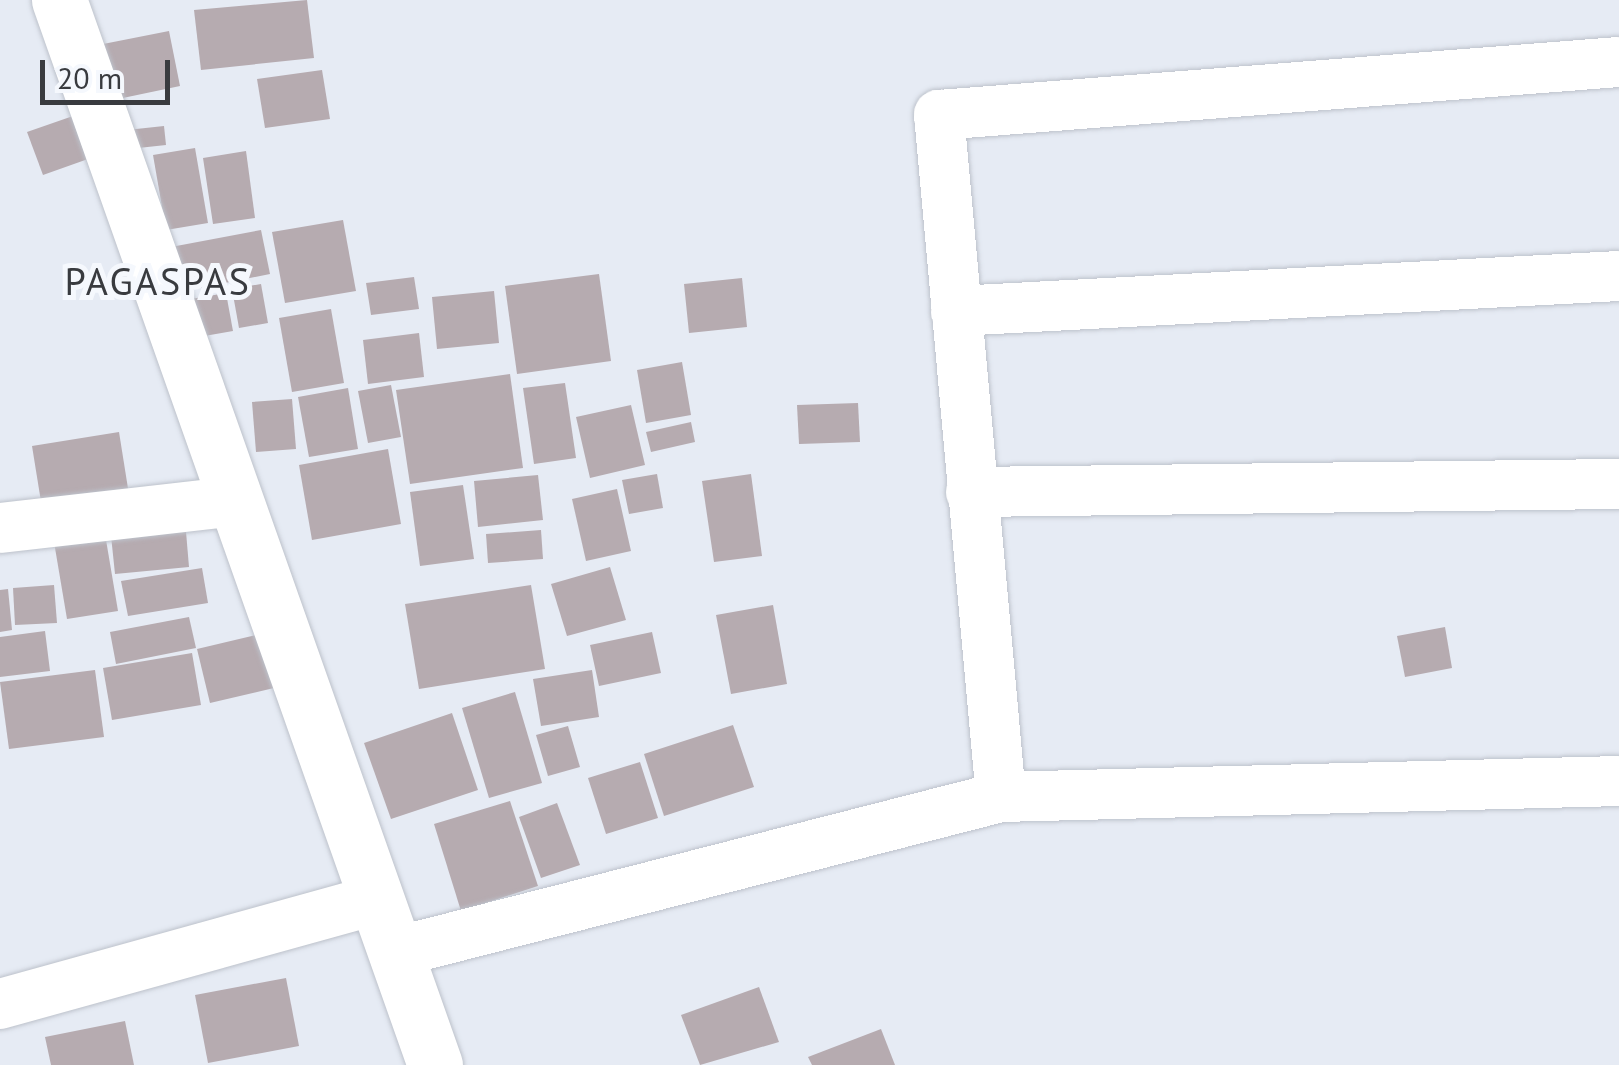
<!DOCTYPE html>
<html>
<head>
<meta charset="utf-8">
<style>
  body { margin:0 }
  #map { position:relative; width:1619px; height:1065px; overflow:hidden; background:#e6ebf4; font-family:"PT Sans",sans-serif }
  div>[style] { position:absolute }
  .building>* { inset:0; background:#b6abb0 }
  .roads { filter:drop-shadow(0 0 2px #bdc2cb) drop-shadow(0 0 2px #bdc2cb) }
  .street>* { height:50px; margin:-25px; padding:0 25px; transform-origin:25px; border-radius:25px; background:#fff }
  .secondary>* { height:55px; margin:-27.5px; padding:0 27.5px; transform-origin:27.5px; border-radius:27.5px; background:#fff }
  span { translate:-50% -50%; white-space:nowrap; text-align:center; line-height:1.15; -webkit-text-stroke:10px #f5f8fd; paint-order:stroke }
  .quarter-label { font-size:38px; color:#393b3f; letter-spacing:2.5px }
  .scale { position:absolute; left:40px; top:60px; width:130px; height:45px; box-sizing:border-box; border:5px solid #393b3f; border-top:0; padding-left:12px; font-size:30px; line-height:35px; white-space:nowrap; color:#393b3f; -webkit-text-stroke:8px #f5f8fd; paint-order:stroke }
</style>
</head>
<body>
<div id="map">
  <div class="building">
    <div style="clip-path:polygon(307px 0,314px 58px,201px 70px,194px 10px)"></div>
    <div style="clip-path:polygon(169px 31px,180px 86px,99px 103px,88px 47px)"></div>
    <div style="clip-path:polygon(322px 70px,330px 119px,265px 128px,257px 79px)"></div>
    <div style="clip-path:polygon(73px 116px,88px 159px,43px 175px,27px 132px)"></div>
    <div style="clip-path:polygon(164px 126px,166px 145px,129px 149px,127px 130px)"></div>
    <div style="clip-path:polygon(195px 148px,208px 223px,166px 230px,153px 155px)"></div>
    <div style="clip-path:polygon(246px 151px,255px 218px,213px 224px,203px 158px)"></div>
    <div style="clip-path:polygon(343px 220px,356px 291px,285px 303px,272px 232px)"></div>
    <div style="clip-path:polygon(261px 230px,270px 274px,180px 292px,171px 247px)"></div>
    <div style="clip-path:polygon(599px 274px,611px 361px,517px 374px,505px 286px)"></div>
    <div style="clip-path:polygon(414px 277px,419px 309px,371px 315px,366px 283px)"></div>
    <div style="clip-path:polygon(742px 278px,747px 327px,689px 333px,684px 284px)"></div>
    <div style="clip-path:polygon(261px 284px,268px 323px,239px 328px,232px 289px)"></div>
    <div style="clip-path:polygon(494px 291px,499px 343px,437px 349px,432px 297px)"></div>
    <div style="clip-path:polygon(226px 293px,233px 331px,193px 338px,185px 300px)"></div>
    <div style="clip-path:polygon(331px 309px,344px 383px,292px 392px,279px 318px)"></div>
    <div style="clip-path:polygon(419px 333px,424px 377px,368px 384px,363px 340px)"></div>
    <div style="clip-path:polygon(682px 362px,691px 415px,646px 423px,637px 370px)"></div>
    <div style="clip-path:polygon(510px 374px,523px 468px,410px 484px,396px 390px)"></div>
    <div style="clip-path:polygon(565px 383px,576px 458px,534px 464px,523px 388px)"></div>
    <div style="clip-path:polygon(391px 385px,401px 437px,368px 443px,358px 391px)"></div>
    <div style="clip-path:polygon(348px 388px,358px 449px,309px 457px,298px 397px)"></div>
    <div style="clip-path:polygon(292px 399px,296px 449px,256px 452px,252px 402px)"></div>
    <div style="clip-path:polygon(858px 403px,860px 442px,799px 444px,797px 405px)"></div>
    <div style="clip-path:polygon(631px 405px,645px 465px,590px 478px,576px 417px)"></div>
    <div style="clip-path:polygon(691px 422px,695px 442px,651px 452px,646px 432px)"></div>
    <div style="clip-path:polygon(119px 432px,130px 501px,43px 514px,32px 446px)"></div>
    <div style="clip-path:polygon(388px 449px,401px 524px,312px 540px,299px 465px)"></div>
    <div style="clip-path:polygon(657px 474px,663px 508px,629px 514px,622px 480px)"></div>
    <div style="clip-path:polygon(751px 474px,762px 556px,714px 562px,702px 481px)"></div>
    <div style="clip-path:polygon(538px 475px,543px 520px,478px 527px,474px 481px)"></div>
    <div style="clip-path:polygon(463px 485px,474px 559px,420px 566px,410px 492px)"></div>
    <div style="clip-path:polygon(617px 489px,631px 551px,586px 561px,572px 499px)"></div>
    <div style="clip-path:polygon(185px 520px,189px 567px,115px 574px,110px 526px)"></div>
    <div style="clip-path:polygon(104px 528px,118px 611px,67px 619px,53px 536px)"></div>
    <div style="clip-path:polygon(541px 530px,543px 559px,488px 563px,486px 534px)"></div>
    <div style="clip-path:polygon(610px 567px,626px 620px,567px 636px,551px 584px)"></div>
    <div style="clip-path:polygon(202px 568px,208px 603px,128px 616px,121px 581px)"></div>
    <div style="clip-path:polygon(54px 585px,57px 623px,15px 625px,13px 588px)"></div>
    <div style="clip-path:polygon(531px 585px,545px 669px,419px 689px,405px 604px)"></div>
    <div style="clip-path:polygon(8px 589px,12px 630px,0 632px,0 590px)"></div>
    <div style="clip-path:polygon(773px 605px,787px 684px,731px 694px,716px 615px)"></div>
    <div style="clip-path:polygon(189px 617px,196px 648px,116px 664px,110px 632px)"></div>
    <div style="clip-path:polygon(1445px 627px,1452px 668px,1405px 677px,1397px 636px)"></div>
    <div style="clip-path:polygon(45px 631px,50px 671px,0 677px,0 637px)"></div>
    <div style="clip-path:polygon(652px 632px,661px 673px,599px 686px,590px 645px)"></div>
    <div style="clip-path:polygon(265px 633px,278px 687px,210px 703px,197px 649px)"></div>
    <div style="clip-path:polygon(192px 653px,201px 705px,112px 720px,103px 668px)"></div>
    <div style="clip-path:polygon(95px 670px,104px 737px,9px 749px,0 682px)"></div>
    <div style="clip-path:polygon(592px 670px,599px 717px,541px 726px,533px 679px)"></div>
    <div style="clip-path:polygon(515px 692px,542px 783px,489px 798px,462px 708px)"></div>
    <div style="clip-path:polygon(452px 713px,478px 790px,391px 819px,364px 743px)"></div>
    <div style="clip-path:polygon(733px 725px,754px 787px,664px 816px,644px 754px)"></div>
    <div style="clip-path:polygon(568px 726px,580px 767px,548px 776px,536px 735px)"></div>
    <div style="clip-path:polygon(640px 762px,658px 818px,606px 834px,588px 778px)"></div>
    <div style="clip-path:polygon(510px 801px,538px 886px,461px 911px,434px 824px)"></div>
    <div style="clip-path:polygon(557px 803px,580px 865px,541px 878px,519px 817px)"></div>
    <div style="clip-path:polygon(286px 978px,299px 1046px,208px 1063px,195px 995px)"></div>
    <div style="clip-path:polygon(759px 987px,779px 1042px,700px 1065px,681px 1015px)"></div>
    <div style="clip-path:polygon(125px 1021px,134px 1065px,51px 1065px,45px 1037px)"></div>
    <div style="clip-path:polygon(881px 1029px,895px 1065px,812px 1065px,808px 1057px)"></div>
  </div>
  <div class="roads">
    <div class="street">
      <div style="left:956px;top:311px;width:664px;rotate:-3.02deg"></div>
      <div style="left:971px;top:492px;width:648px;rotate:-0.71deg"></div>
      <div style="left:0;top:528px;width:238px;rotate:-6.5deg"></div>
      <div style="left:1001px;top:797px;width:618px;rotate:-1.48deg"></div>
      <div style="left:396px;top:952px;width:625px;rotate:-14.37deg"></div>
      <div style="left:1001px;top:797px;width:685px;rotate:-95.19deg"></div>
      <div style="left:939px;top:115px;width:682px;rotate:-4.46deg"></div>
      <div style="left:0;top:1004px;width:390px;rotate:-15.5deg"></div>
    </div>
    <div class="secondary">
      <div style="left:59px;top:0;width:1129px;rotate:70.55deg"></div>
    </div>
  </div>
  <div class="quarter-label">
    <span style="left:158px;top:281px">PAGASPAS</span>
  </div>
  <div class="scale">20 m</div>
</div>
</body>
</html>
